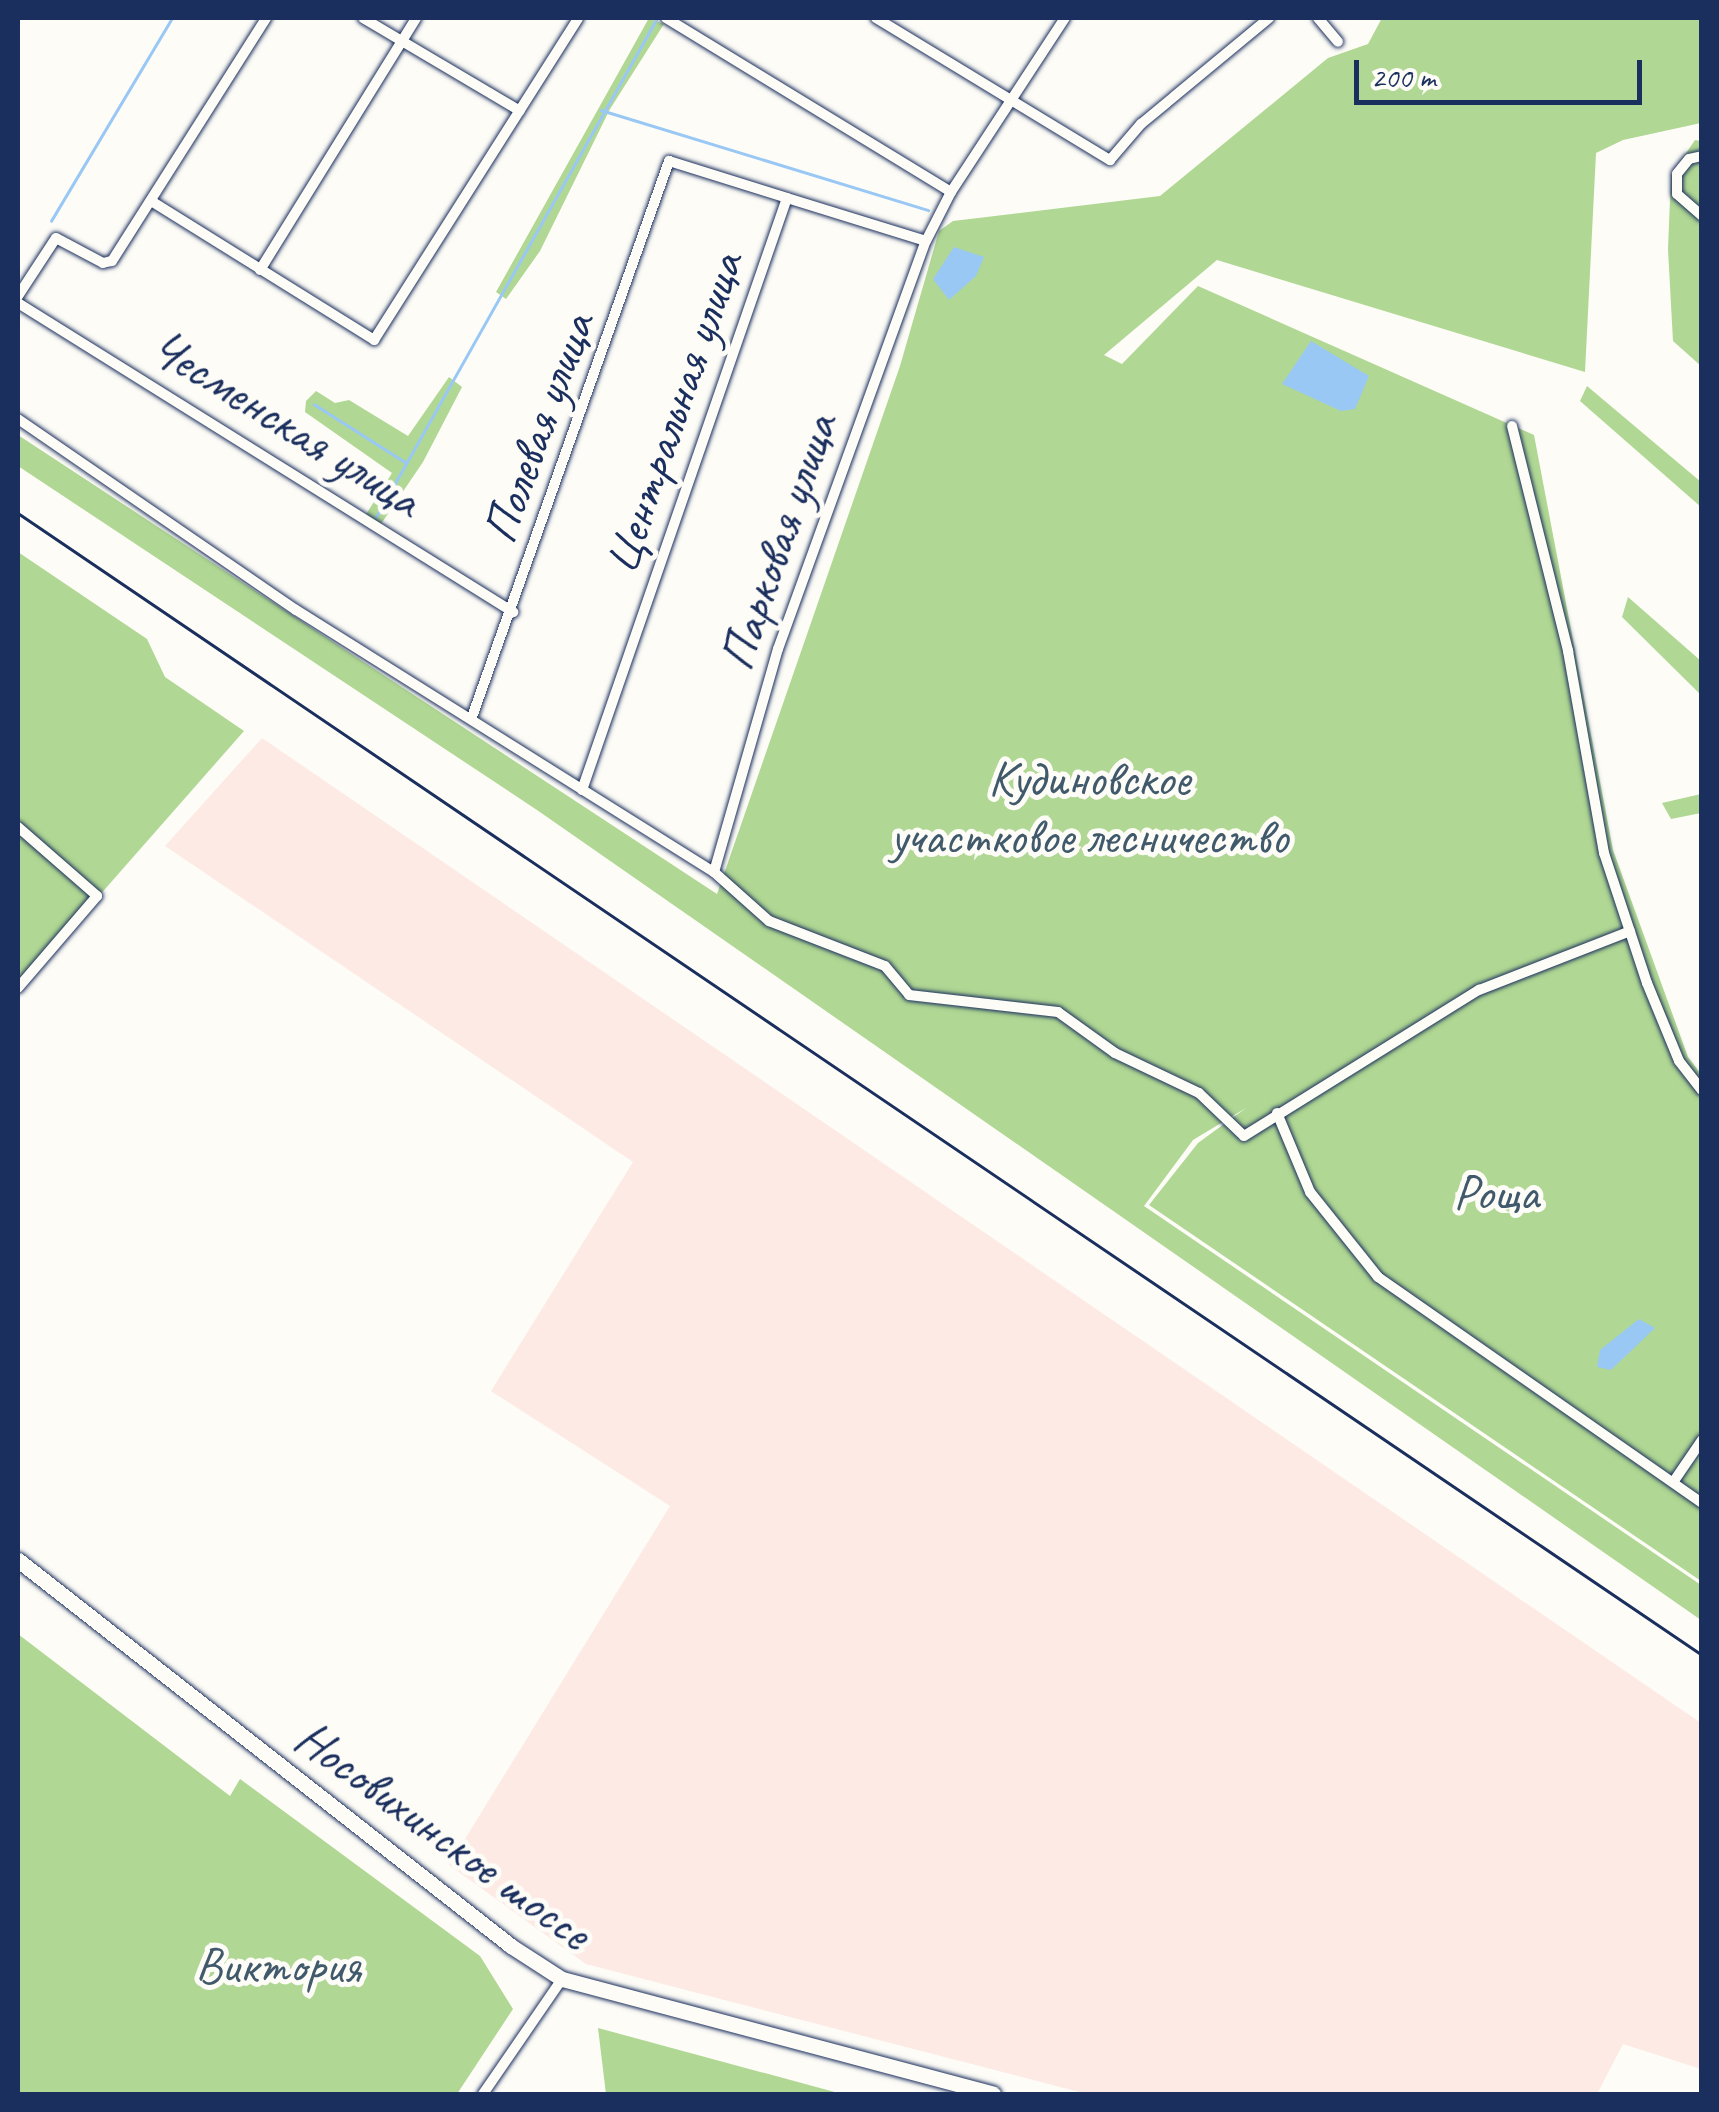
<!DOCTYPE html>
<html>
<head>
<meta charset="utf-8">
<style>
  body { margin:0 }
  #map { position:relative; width:1719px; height:2112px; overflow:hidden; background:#fdfcf7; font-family:Caveat,sans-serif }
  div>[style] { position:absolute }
  .built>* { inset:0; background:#fdeae4 }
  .green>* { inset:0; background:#b0d793 }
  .water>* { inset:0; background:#9ac8f5 }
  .stream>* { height:2.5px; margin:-1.25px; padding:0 1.25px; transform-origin:1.25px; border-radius:1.25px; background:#9ac8f5 }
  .roads { filter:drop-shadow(0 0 2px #1b2f5e) drop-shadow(0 0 2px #1b2f5e) }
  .street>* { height:10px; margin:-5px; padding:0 5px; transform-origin:5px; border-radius:5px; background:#fdfcf7 }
  .secondary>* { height:15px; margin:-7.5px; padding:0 7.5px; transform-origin:7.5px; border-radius:7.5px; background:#fdfcf7 }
  .rail>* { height:2.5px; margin:-1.25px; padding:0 1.25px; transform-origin:1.25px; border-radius:1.25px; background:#1b2f5e }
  span { translate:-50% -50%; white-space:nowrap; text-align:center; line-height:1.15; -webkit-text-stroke:10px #fdfcf7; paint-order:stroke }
  .street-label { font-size:50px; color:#1b2f5e }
  .park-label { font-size:50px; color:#40596b }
  .frame { position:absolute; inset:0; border:20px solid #1b2f5e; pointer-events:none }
  .scale { position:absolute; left:1354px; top:60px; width:288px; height:45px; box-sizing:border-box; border:5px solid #1b2f5e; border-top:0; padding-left:12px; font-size:30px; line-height:35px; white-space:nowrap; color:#1b2f5e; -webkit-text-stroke:8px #fdfcf7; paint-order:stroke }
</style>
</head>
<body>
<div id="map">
  <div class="built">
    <div style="clip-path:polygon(262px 738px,1701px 1723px,1701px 2069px,1623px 2044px,1597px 2094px,1087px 2094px,586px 1964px,449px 1865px,670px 1506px,491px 1391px,633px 1162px,165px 846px)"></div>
  </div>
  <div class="green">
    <div style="clip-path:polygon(649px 18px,664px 24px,610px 109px,540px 251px,506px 299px,496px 292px)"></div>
    <div style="clip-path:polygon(1382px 18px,1701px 18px,1701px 123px,1623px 140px,1596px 153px,1585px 372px,1217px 260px,1104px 355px,1122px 364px,1198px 286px,1534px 435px,1613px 850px,1688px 1057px,1701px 1074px,1701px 1581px,1149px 1205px,1198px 1143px,1246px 1108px,1193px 1140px,1144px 1206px,1701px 1585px,1701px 1620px,537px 810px,18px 466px,18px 435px,717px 894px,900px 366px,939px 231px,953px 221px,1160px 196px,1328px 58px,1368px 44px)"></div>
    <div style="clip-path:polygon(1695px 140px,1701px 141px,1701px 366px,1673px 341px,1668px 249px,1671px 175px)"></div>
    <div style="clip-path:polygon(449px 377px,462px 387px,423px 462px,381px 524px,365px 516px,392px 473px,305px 412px,306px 401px,316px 391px,335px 403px,349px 400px,408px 436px)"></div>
    <div style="clip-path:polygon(1587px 386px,1701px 482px,1701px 507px,1580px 401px)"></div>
    <div style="clip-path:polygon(18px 552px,147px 639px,165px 677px,244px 731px,18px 988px)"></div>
    <div style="clip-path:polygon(1628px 597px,1701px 661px,1701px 695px,1622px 617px)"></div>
    <div style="clip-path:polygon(1701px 794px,1701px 813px,1671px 819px,1662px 803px)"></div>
    <div style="clip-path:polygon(18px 1634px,230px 1796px,240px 1779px,480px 1956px,513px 2009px,457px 2094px,18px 2094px)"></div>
    <div style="clip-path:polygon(598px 2028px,842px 2094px,606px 2094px)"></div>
  </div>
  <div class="water">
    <div style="clip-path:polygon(954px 247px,984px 257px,976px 276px,949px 300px,933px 279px)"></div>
    <div style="clip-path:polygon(1311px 341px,1369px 376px,1355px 409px,1341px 411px,1282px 384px)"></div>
    <div style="clip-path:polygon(1639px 1319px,1655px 1328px,1611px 1370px,1597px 1367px,1600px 1350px)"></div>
  </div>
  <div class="stream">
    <div style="left:601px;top:110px;width:342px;rotate:17deg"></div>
    <div style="left:51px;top:221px;width:236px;rotate:-59.2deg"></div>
    <div style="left:314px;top:404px;width:108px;rotate:32.5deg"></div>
    <div style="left:376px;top:517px;width:573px;rotate:-60.61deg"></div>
  </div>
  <div class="roads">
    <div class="street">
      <div style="left:363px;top:18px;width:182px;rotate:30.6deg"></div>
      <div style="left:666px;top:18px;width:334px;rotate:31.4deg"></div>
      <div style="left:876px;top:18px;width:274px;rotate:31.3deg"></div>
      <div style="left:1110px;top:160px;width:48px;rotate:-49.3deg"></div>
      <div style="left:1141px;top:124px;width:166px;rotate:-39.6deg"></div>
      <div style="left:1318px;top:18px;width:31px;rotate:50deg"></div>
      <div style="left:1702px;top:156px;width:13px;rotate:167deg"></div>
      <div style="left:1689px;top:159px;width:19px;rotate:129deg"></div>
      <div style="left:1677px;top:174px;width:20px;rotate:90deg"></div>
      <div style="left:1677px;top:194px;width:33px;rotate:41deg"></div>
      <div style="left:151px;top:201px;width:263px;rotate:31.9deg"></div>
      <div style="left:374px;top:340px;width:381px;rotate:-57.6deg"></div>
      <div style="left:260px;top:270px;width:296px;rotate:-58.2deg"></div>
      <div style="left:18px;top:296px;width:69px;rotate:-56.8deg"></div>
      <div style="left:56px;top:238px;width:53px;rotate:28deg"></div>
      <div style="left:103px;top:263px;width:9px;rotate:-13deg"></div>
      <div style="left:112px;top:261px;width:288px;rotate:-57.6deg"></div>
      <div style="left:18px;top:303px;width:584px;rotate:31.97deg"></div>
      <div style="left:18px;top:419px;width:337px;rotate:34.5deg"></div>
      <div style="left:296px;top:610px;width:493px;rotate:32.1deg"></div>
      <div style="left:714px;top:872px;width:74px;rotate:41.7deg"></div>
      <div style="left:769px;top:921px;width:124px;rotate:21.2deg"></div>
      <div style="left:885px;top:966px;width:38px;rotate:50deg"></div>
      <div style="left:909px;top:995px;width:150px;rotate:6.5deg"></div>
      <div style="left:1058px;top:1012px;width:70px;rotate:35.7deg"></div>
      <div style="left:1115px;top:1053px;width:93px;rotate:25.5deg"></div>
      <div style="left:1199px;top:1093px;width:62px;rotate:43.7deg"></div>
      <div style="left:1244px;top:1136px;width:277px;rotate:-31.9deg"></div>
      <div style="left:1479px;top:990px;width:162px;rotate:-21.3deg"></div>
      <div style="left:1512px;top:426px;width:232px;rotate:76deg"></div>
      <div style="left:1568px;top:651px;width:205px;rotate:79.9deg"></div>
      <div style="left:1604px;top:853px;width:137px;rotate:71.7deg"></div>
      <div style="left:1647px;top:983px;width:84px;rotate:67.7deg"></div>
      <div style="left:1679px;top:1061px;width:37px;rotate:52deg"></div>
      <div style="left:472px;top:717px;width:590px;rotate:-70.49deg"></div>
      <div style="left:669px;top:161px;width:124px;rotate:17.4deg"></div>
      <div style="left:582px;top:790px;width:626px;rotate:-70.9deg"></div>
      <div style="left:787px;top:198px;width:145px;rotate:17.2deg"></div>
      <div style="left:18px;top:827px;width:105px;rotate:41.1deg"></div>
      <div style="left:97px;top:896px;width:121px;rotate:130.7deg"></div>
      <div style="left:714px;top:872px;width:232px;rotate:-74deg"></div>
      <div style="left:778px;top:649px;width:434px;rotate:-70.1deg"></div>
      <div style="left:926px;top:241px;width:55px;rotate:-63deg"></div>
      <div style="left:951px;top:192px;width:208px;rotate:-56.8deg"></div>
      <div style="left:1277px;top:1113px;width:86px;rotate:67.3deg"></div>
      <div style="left:1310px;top:1192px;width:109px;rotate:51.3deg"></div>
      <div style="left:1378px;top:1277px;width:395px;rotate:34.9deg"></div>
      <div style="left:1674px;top:1481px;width:50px;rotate:-55.7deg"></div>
      <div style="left:483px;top:2094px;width:140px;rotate:-55.5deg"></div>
    </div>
    <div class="secondary">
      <div style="left:18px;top:1560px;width:626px;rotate:38.06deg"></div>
      <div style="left:511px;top:1946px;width:61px;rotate:32.9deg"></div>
      <div style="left:562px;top:1979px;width:446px;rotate:14.9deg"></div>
    </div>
  </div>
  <div class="rail">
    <div style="left:18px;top:513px;width:2035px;rotate:34.14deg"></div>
  </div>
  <div class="street-label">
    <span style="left:673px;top:413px;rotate:-71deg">Центральная улица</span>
    <span style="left:286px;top:423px;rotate:32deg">Чесменская улица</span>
    <span style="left:538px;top:428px;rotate:-70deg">Полевая улица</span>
    <span style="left:778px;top:542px;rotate:-71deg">Парковая улица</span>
    <span style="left:443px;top:1835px;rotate:36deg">Носовихинское шоссе</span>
  </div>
  <div class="park-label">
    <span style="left:1089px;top:807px">Кудиновское<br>участковое лесничество</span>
    <span style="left:1496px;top:1193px">Роща</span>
    <span style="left:278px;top:1966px">Виктория</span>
  </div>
  <div class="frame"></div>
  <div class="scale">200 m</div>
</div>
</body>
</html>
